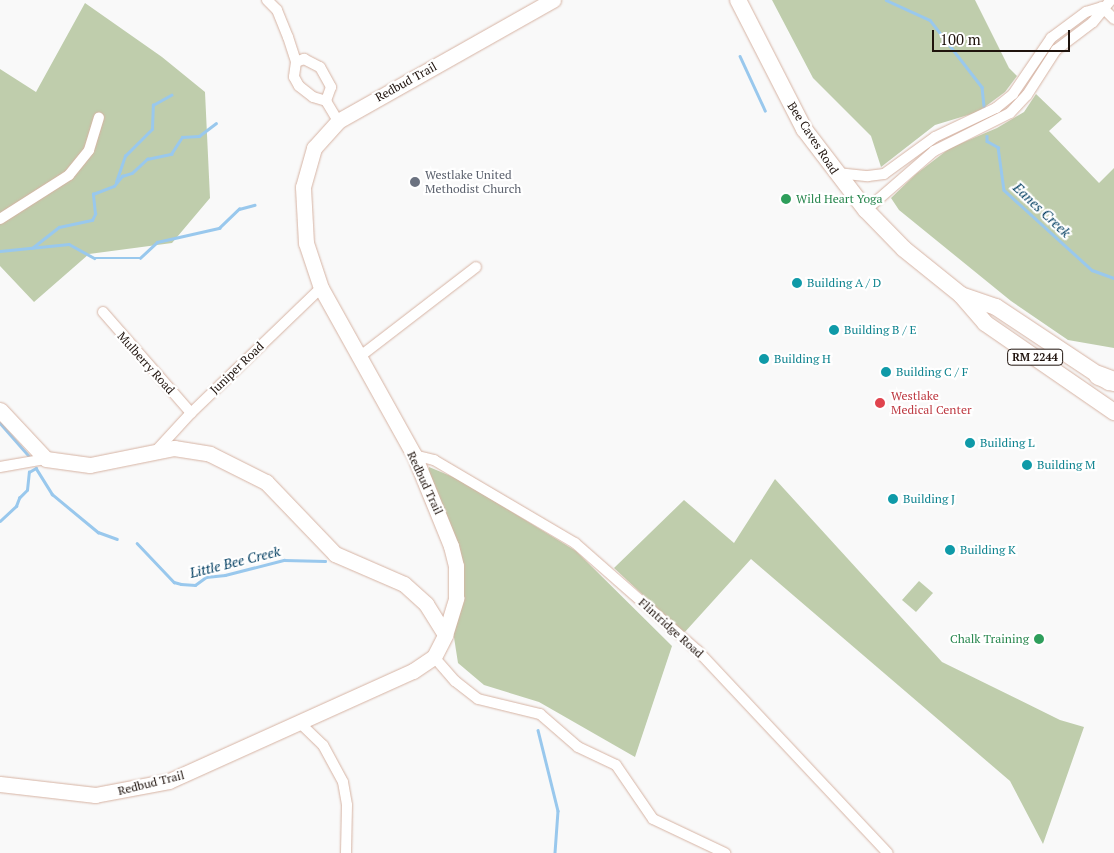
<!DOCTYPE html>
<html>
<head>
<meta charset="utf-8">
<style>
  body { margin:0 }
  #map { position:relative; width:1114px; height:853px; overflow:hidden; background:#f9f9f9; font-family:"PT Serif",serif }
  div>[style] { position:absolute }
  .green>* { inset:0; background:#bfcdac }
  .stream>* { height:2.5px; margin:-1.25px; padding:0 1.25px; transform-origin:1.25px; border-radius:1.25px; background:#99c8ed }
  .roads { filter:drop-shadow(0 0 1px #d6b3a3) drop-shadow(0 0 1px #d6b3a3) }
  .street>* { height:10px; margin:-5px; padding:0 5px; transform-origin:5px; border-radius:5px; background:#fff }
  .secondary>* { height:15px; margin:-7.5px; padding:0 7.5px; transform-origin:7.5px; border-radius:7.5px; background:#fff }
  .primary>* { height:16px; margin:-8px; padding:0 8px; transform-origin:8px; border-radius:8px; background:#fff }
  .highway>* { height:19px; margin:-9.5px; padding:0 9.5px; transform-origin:9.5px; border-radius:9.5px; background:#fff }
  .dots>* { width:14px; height:14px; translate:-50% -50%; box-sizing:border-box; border:2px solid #fff; border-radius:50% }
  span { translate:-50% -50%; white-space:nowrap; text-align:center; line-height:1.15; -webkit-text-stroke:4.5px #fff; paint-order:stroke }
  .shield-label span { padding:1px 4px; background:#fff; border:1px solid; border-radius:4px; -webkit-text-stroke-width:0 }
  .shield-label { font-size:11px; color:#1f130d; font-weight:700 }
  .street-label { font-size:12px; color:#1f130d }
  .worship-label { font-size:12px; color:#5b616d }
  .left { translate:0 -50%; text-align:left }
  .leisure-label { font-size:12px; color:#27864d }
  .right { translate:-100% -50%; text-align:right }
  .culture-label { font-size:12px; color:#0d838f }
  .health-label { font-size:12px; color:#be3a42 }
  .water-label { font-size:14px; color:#013d60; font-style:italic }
  .scale { position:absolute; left:932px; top:30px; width:138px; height:22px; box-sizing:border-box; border:2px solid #1f130d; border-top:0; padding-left:6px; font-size:15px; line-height:18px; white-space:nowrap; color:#1f130d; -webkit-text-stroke:4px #fff; paint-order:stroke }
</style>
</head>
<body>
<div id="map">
  <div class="green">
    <div style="clip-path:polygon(772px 0,975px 0,1009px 68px,1017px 76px,1005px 92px,978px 112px,935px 125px,881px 167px,871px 136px,813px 78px)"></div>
    <div style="clip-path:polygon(85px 3px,162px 57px,205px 92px,210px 198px,172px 243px,89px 254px,34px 302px,0 266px,0 69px,36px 92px)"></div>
    <div style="clip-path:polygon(1036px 94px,1062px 119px,1049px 131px,1099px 183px,1114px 168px,1114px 348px,1068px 340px,1011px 301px,899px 210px,891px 198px,916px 174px,950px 148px,997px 128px,1024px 112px)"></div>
    <div style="clip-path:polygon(429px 467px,458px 479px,576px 551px,672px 646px,635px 757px,539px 702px,484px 685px,458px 663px,453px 631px,462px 581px,428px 474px)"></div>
    <div style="clip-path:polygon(775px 479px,942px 662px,1060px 720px,1084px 727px,1043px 844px,1010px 781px,751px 559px,684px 633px,614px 568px,684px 500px,734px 543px)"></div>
    <div style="clip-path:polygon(919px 581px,933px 593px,916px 612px,902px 600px)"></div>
  </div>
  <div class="stream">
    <div style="left:886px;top:0;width:48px;rotate:24.4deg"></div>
    <div style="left:930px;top:20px;width:85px;rotate:52.2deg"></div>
    <div style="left:982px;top:87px;width:20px;rotate:84deg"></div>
    <div style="left:740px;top:56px;width:60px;rotate:65.2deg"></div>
    <div style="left:987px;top:136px;width:5px;rotate:90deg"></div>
    <div style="left:987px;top:141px;width:13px;rotate:29deg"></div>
    <div style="left:998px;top:147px;width:43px;rotate:82.1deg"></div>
    <div style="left:1004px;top:190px;width:119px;rotate:42.3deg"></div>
    <div style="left:1092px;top:270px;width:23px;rotate:20deg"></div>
    <div style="left:116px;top:182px;width:28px;rotate:-71deg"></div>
    <div style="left:125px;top:156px;width:38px;rotate:-45deg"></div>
    <div style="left:152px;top:129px;width:24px;rotate:-88deg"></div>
    <div style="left:153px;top:105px;width:21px;rotate:-29deg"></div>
    <div style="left:32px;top:248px;width:34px;rotate:-38deg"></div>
    <div style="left:59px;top:227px;width:34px;rotate:-12deg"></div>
    <div style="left:92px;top:220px;width:7px;rotate:-63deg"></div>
    <div style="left:95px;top:214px;width:20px;rotate:-96deg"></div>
    <div style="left:93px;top:194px;width:22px;rotate:-21deg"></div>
    <div style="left:114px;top:186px;width:13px;rotate:-51deg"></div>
    <div style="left:122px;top:176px;width:10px;rotate:-17deg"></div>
    <div style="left:132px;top:173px;width:21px;rotate:-43deg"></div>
    <div style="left:147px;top:159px;width:25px;rotate:-12deg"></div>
    <div style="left:171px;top:154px;width:20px;rotate:-57deg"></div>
    <div style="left:182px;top:137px;width:17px;rotate:-3deg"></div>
    <div style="left:199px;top:136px;width:21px;rotate:-37deg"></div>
    <div style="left:0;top:251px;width:69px;rotate:-5.8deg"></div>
    <div style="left:69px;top:244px;width:29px;rotate:29deg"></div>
    <div style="left:94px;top:258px;width:46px"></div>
    <div style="left:140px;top:258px;width:23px;rotate:-43deg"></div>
    <div style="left:157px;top:242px;width:64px;rotate:-12.7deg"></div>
    <div style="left:219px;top:228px;width:28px;rotate:-44deg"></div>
    <div style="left:239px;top:209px;width:16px;rotate:-15deg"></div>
    <div style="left:0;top:423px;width:44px;rotate:48.7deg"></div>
    <div style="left:0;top:521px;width:22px;rotate:-43deg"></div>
    <div style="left:16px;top:506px;width:9px;rotate:-69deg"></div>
    <div style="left:19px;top:498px;width:11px;rotate:-45deg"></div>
    <div style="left:27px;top:490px;width:18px;rotate:-84deg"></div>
    <div style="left:29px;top:472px;width:8px;rotate:-30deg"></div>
    <div style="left:36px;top:468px;width:31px;rotate:58deg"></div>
    <div style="left:52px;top:494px;width:60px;rotate:39.6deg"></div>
    <div style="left:98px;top:532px;width:20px;rotate:20deg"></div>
    <div style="left:137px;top:543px;width:54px;rotate:46.5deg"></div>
    <div style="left:174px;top:582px;width:7px;rotate:16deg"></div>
    <div style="left:181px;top:584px;width:14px;rotate:4deg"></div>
    <div style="left:195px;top:585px;width:14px;rotate:-36deg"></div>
    <div style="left:206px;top:577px;width:19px;rotate:-6deg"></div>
    <div style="left:225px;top:575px;width:61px;rotate:-14.3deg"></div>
    <div style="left:284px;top:560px;width:41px;rotate:1.4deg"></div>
    <div style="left:538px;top:730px;width:83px;rotate:76.1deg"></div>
    <div style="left:558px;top:811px;width:42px;rotate:94.1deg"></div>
  </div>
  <div class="roads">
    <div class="street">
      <div style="left:267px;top:0;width:14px;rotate:45deg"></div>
      <div style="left:277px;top:10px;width:29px;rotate:68deg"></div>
      <div style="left:288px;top:37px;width:26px;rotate:72deg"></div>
      <div style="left:296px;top:62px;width:15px;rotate:98deg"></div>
      <div style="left:294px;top:77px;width:10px;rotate:61deg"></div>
      <div style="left:299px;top:86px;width:18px;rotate:38deg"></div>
      <div style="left:313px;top:97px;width:14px;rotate:17deg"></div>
      <div style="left:1102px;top:7px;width:17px;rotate:45deg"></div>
      <div style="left:296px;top:62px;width:9px;rotate:-21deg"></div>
      <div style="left:304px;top:59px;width:18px;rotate:27deg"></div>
      <div style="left:320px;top:67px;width:23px;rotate:61deg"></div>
      <div style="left:331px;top:87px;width:15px;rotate:110deg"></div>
      <div style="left:326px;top:101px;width:23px;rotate:59deg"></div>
      <div style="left:837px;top:173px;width:31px;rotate:6deg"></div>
      <div style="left:868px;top:176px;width:16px;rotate:-7deg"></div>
      <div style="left:884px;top:174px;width:63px;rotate:-36deg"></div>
      <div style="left:935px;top:137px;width:68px;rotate:-25.4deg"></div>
      <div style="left:996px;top:108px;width:22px;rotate:-39deg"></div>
      <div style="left:1013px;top:94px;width:68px;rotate:-55.8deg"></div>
      <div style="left:1051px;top:38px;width:44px;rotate:-36.6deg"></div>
      <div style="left:1086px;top:12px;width:17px;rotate:-17deg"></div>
      <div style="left:866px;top:210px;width:90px;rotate:-40.9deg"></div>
      <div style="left:934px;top:151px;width:85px;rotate:-26.6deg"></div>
      <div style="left:1010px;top:113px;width:25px;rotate:-47deg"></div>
      <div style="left:1027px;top:95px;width:54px;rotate:-57.2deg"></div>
      <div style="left:1056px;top:50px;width:46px;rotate:-37.1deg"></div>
      <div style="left:1093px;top:22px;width:28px;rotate:-51deg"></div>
      <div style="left:0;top:219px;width:82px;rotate:-32.5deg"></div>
      <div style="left:69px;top:175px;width:32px;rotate:-51deg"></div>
      <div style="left:89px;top:150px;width:34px;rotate:-73deg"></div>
      <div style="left:103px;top:312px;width:134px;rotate:48.9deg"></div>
      <div style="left:358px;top:358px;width:149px;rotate:-37.6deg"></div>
      <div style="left:156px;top:451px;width:52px;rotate:-47.4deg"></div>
      <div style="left:191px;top:413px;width:180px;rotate:-43.9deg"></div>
      <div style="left:414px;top:455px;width:21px;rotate:14deg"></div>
      <div style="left:434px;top:460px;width:164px;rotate:30.5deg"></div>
      <div style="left:575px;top:543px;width:164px;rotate:41.3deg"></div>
      <div style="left:698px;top:651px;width:277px;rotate:46.8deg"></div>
      <div style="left:0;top:467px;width:47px;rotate:-9.9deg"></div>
      <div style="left:434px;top:657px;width:32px;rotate:49deg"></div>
      <div style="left:455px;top:681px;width:29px;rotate:38deg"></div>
      <div style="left:478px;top:699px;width:64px;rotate:13.6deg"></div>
      <div style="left:540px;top:714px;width:50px;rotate:41deg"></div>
      <div style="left:578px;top:747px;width:42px;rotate:25.3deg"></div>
      <div style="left:616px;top:765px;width:65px;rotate:55.6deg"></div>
      <div style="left:653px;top:819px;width:80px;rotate:25.3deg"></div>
      <div style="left:300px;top:723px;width:32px;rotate:44deg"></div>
      <div style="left:323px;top:745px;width:42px;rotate:61.6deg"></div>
      <div style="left:343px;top:782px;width:23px;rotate:80deg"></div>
      <div style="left:347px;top:805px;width:48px;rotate:91.2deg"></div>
    </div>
    <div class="secondary">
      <div style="left:0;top:410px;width:67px;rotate:46.8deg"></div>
      <div style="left:46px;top:459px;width:44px;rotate:7.8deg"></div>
      <div style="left:90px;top:465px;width:86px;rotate:-11.4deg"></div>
      <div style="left:174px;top:448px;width:36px;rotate:9deg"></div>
      <div style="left:210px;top:454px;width:63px;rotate:26.6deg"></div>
      <div style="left:266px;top:482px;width:100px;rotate:46.2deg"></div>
      <div style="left:335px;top:554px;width:75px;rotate:23.5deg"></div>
      <div style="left:404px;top:584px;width:30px;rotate:42deg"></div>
      <div style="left:426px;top:604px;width:36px;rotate:58deg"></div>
      <div style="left:0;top:784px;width:96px;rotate:6.6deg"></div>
      <div style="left:95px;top:795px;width:75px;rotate:-10.7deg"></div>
      <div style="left:169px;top:781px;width:268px;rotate:-24.3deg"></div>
      <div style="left:413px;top:671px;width:25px;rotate:-34deg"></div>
      <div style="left:434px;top:657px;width:25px;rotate:-63deg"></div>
      <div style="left:445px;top:635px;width:39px;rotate:-73deg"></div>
      <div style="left:456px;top:598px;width:32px;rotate:-90deg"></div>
      <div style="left:456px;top:566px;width:21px;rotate:-104deg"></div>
      <div style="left:451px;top:546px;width:98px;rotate:-112.1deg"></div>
      <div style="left:414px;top:455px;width:191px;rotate:-119.1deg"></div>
      <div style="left:321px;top:288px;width:47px;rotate:-108.4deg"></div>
      <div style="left:306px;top:243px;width:56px;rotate:-93.1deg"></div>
      <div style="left:303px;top:187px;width:41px;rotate:-74.2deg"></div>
      <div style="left:314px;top:148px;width:36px;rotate:-48deg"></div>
      <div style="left:338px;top:121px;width:247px;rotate:-29.4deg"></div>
    </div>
    <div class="primary">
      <div style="left:738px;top:0;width:145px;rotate:62.9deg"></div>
      <div style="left:804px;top:129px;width:102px;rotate:52.6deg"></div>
      <div style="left:866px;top:210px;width:54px;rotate:45.7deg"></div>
      <div style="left:904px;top:249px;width:73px;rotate:38.9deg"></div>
      <div style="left:961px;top:295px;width:37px;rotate:49deg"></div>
      <div style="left:985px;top:323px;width:157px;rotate:34.6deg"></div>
      <div style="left:961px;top:295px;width:37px;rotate:19deg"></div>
      <div style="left:996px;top:307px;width:136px;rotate:33.6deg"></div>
    </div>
    <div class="highway">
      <div style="left:1098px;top:375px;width:17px;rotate:21deg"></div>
    </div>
  </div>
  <div class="dots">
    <div style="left:415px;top:182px;background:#6b7280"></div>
    <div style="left:786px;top:199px;background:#2e9e5b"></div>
    <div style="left:797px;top:283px;background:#0f9aa8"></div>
    <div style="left:834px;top:330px;background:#0f9aa8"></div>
    <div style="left:764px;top:359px;background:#0f9aa8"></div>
    <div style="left:886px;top:372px;background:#0f9aa8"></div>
    <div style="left:880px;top:403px;background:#e0444e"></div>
    <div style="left:970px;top:443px;background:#0f9aa8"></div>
    <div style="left:1027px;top:465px;background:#0f9aa8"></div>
    <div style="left:893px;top:499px;background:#0f9aa8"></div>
    <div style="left:950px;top:550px;background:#0f9aa8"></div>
    <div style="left:1039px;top:639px;background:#2e9e5b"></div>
  </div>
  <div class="shield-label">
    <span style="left:1035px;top:357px">RM 2244</span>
  </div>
  <div class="street-label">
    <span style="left:406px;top:82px;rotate:-29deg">Redbud Trail</span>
    <span style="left:813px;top:138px;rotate:57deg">Bee Caves Road</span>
    <span style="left:146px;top:363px;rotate:48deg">Mulberry Road</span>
    <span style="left:237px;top:368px;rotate:-44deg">Juniper Road</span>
    <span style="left:425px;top:483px;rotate:65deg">Redbud Trail</span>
    <span style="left:671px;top:628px;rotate:42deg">Flintridge Road</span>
    <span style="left:151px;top:783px;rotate:-14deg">Redbud Trail</span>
  </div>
  <div class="worship-label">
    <span class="left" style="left:425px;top:182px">Westlake United<br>Methodist Church</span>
  </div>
  <div class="leisure-label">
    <span class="left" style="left:796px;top:199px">Wild Heart Yoga</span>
    <span class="right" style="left:1029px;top:639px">Chalk Training</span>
  </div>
  <div class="culture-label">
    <span class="left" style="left:807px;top:283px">Building A / D</span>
    <span class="left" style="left:844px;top:330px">Building B / E</span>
    <span class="left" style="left:774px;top:359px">Building H</span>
    <span class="left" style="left:896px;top:372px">Building C / F</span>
    <span class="left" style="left:980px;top:443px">Building L</span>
    <span class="left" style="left:1037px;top:465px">Building M</span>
    <span class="left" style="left:903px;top:499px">Building J</span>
    <span class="left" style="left:960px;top:550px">Building K</span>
  </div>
  <div class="health-label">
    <span class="left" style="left:891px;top:403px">Westlake<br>Medical Center</span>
  </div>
  <div class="water-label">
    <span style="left:1042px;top:210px;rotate:43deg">Eanes Creek</span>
    <span style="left:235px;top:562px;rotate:-14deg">Little Bee Creek</span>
  </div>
  <div class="scale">100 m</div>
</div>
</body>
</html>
